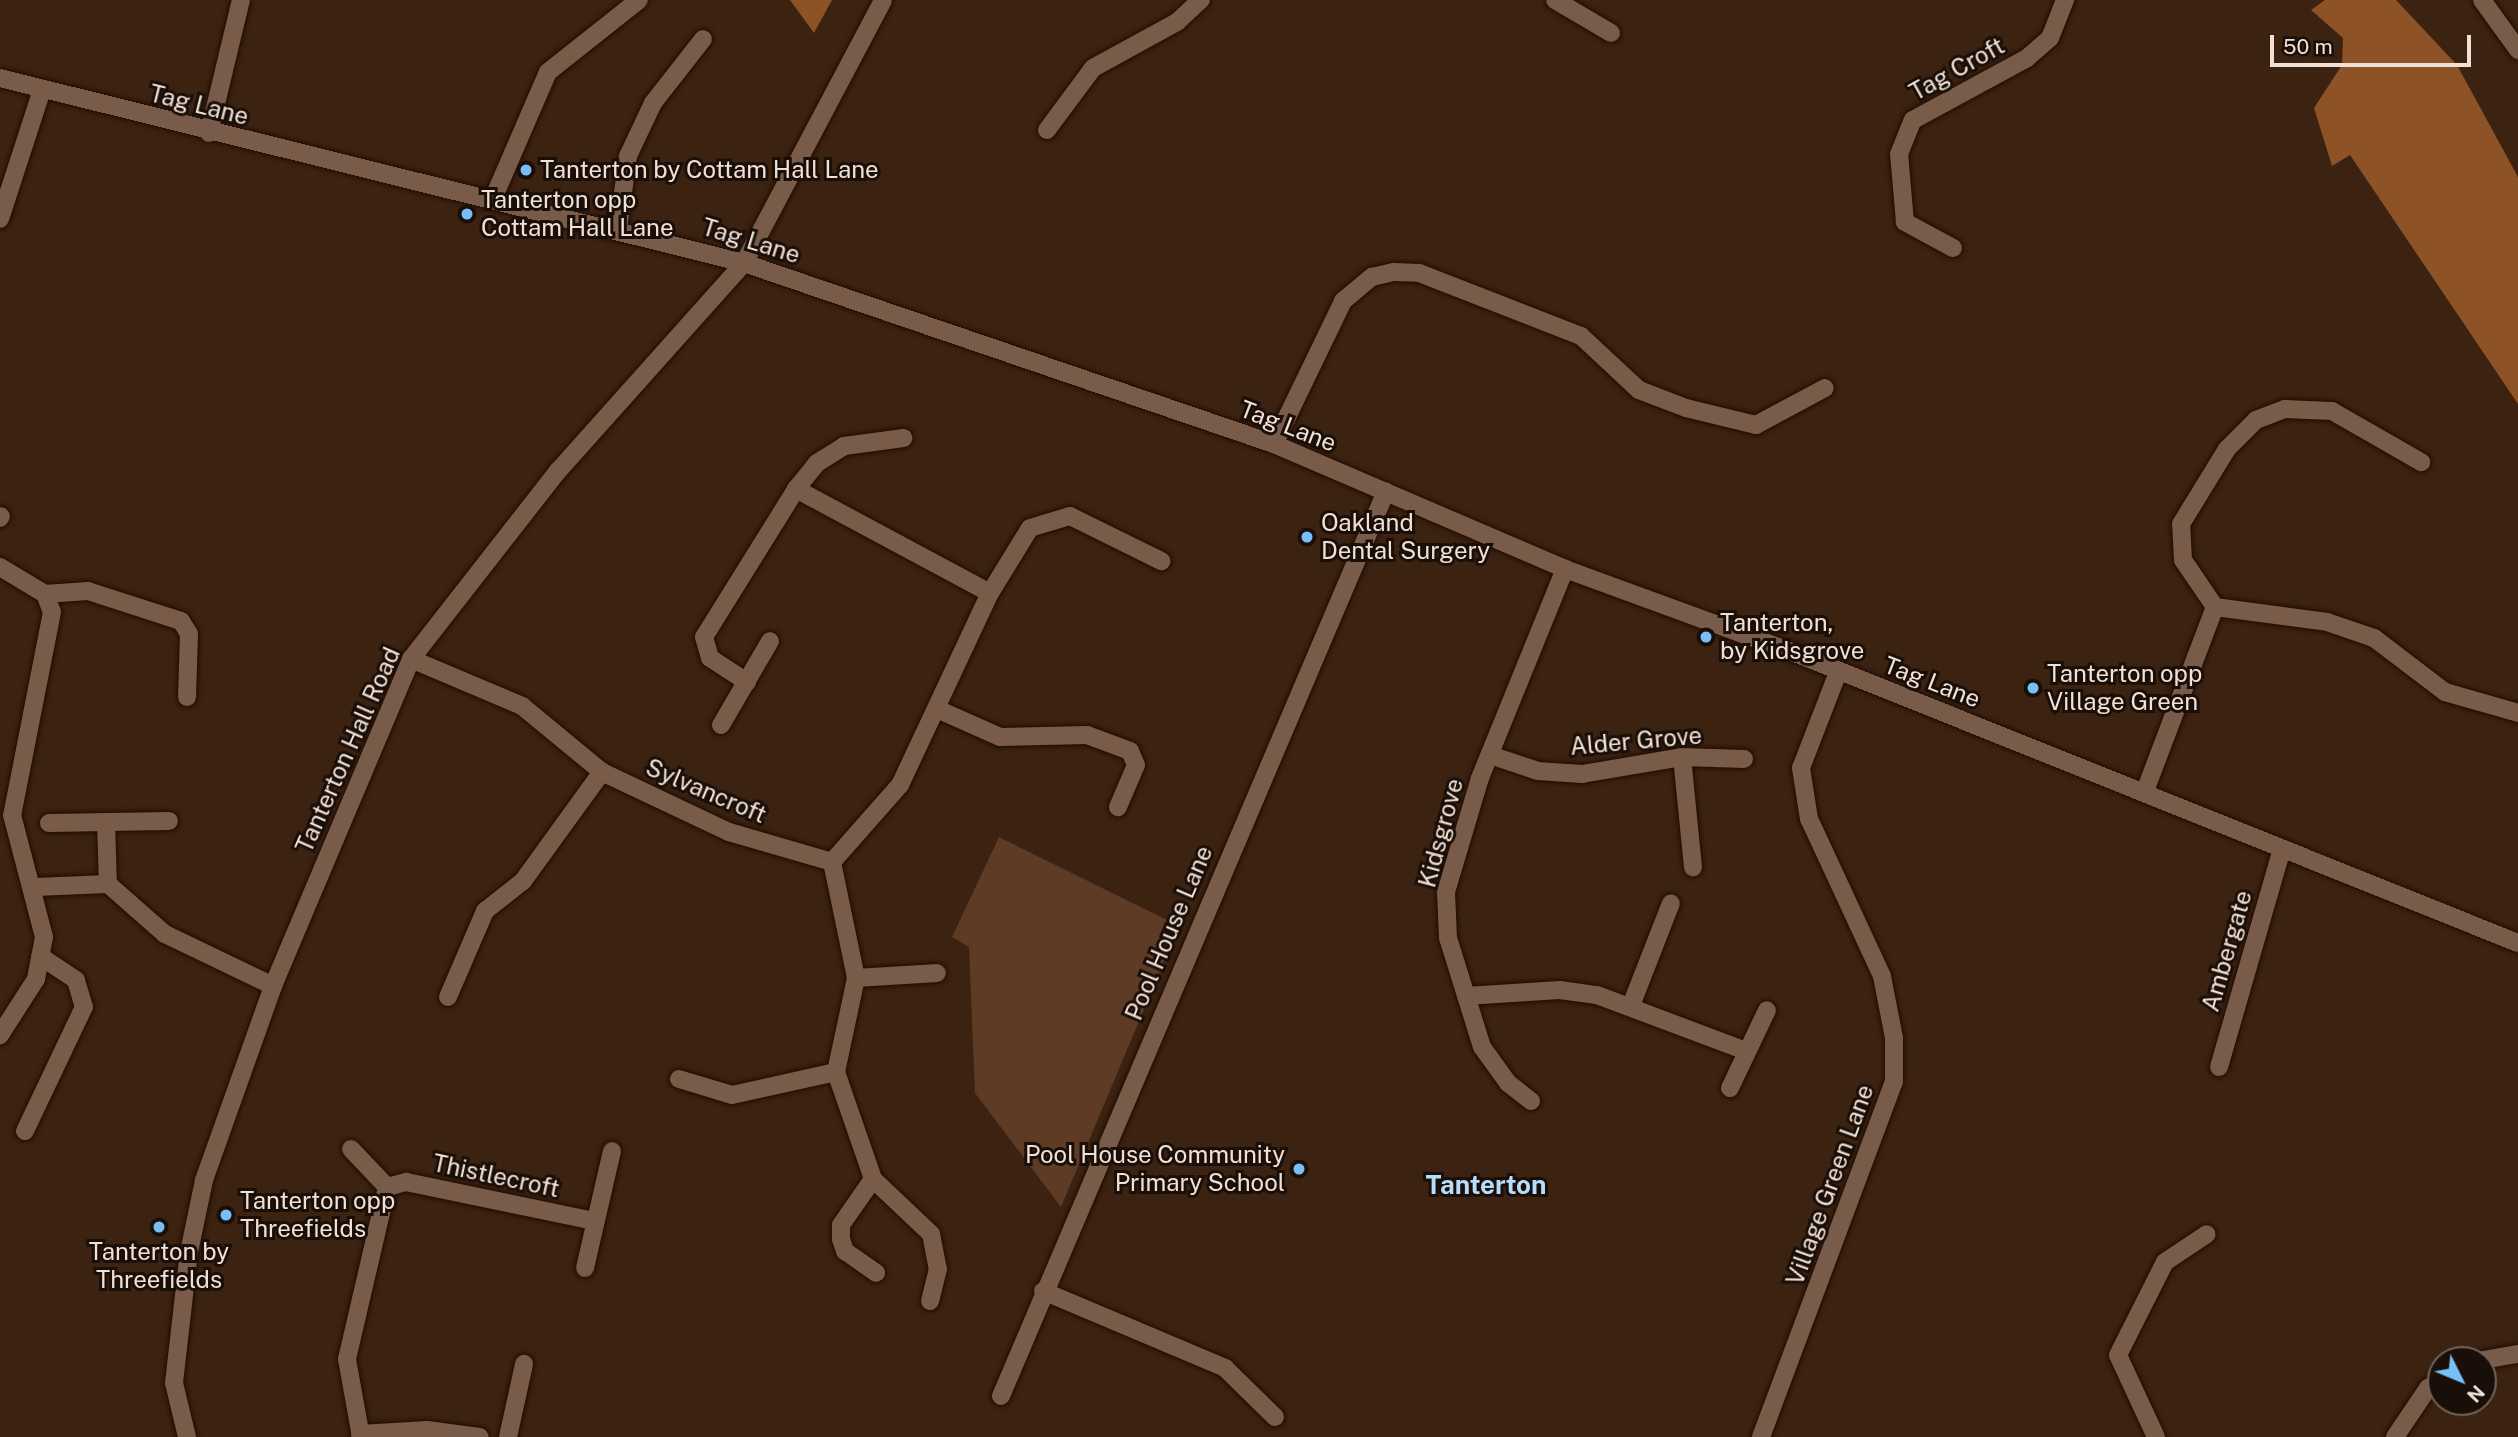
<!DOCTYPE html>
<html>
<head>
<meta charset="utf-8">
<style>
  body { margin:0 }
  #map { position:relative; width:2518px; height:1437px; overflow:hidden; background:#3b2211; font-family:"Public Sans",sans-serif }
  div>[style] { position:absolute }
  .green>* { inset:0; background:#5d3b24 }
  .forest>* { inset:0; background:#8e5227 }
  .roads { filter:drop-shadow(0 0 2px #210b00) drop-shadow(0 0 2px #210b00) }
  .minor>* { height:18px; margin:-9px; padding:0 9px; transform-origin:9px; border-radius:9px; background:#785b49 }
  .tertiary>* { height:18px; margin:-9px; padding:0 9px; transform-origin:9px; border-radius:9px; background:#785b49 }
  .secondary>* { height:18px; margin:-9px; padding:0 9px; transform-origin:9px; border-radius:9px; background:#785b49 }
  .dots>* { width:19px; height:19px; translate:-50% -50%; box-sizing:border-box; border:4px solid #1a0f08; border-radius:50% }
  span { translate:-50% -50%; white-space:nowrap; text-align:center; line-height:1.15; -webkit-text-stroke:6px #1a0f08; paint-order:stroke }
  .street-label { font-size:24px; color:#f1e0d6 }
  .poi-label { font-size:24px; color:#f1e0d6 }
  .left { translate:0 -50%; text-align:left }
  .right { translate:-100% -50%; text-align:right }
  .neighbourhood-label { font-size:26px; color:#b7ddfd; font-weight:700 }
  .north { position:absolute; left:2427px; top:1346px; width:70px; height:70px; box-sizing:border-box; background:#1a0f08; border:2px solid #70635a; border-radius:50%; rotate:133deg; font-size:19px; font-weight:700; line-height:28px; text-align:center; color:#f1e0d6 }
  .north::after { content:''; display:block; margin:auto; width:24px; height:32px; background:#78bff7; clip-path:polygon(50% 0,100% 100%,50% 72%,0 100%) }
  .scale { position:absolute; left:2270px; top:35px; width:201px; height:32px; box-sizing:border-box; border:4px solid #f1e0d6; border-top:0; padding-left:9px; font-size:21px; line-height:24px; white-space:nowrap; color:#f1e0d6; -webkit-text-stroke:5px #1a0f08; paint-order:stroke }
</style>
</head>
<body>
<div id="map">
  <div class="green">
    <div style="clip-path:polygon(999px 837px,1179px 926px,1061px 1207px,975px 1093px,969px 947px,952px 937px)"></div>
  </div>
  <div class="forest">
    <div style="clip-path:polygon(790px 0,832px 0,814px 33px)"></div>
    <div style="clip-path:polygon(2325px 0,2396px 0,2457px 65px,2518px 177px,2518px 404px,2350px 155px,2332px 166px,2314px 108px,2342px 65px,2343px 38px,2311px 10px)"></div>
  </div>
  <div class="roads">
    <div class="minor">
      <div style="left:1555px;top:0;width:65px;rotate:30.5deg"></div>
      <div style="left:1047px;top:130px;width:77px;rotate:-53.4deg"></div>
      <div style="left:1093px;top:68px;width:96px;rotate:-28.7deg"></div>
      <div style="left:1177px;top:22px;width:33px;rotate:-43deg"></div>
      <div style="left:209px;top:133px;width:137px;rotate:-76.5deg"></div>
      <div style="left:493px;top:199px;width:138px;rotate:-66.6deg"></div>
      <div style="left:548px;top:72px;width:116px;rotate:-38.4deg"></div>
      <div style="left:0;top:219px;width:136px;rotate:-72deg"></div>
      <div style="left:618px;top:229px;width:74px;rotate:-82.2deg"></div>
      <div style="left:628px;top:156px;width:59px;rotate:-64.7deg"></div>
      <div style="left:653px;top:103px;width:81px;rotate:-52deg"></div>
      <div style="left:1953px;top:248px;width:55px;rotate:-151.6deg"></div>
      <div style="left:1905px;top:222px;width:68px;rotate:-95deg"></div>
      <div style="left:1899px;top:154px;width:37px;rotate:-68deg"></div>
      <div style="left:1913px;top:120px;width:130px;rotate:-28.5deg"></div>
      <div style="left:2027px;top:58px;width:30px;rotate:-41deg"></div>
      <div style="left:2050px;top:38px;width:41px;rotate:-68.5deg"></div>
      <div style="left:1274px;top:444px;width:159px;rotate:-64.2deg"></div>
      <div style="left:1343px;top:301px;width:38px;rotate:-40deg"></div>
      <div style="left:1372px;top:277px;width:23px;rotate:-13deg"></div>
      <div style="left:1394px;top:272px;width:25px;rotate:2deg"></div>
      <div style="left:1419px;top:273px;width:174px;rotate:21.3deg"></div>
      <div style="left:1581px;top:336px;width:79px;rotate:43deg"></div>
      <div style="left:1639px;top:390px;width:50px;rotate:21deg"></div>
      <div style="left:1686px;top:408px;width:72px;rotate:13.7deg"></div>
      <div style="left:1756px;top:425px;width:78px;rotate:-28.2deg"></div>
      <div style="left:796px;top:489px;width:33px;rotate:-51deg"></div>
      <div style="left:817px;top:463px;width:32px;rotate:-32deg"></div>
      <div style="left:844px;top:446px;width:60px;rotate:-7.7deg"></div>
      <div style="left:0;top:518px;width:2px;rotate:-63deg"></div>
      <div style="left:0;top:567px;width:52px;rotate:31deg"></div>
      <div style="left:45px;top:594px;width:19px;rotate:69deg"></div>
      <div style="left:52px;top:612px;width:207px;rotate:101.1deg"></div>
      <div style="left:12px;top:815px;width:126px;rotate:75.3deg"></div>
      <div style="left:44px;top:937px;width:43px;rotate:100.8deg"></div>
      <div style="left:36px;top:979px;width:67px;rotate:122.7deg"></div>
      <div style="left:45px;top:594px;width:43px;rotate:-4deg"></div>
      <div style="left:88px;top:591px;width:98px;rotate:17.9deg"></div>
      <div style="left:181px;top:621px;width:15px;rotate:58deg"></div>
      <div style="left:189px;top:634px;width:63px;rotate:91.8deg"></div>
      <div style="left:2215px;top:607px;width:113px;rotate:7.6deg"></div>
      <div style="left:2327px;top:622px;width:50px;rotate:18.8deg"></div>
      <div style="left:2374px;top:638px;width:89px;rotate:37.3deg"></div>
      <div style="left:2445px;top:692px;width:76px;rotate:16deg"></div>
      <div style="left:411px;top:659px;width:121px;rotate:22.9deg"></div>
      <div style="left:522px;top:706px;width:104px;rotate:39.5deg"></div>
      <div style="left:602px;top:772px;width:140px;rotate:25.3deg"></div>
      <div style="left:729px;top:832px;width:107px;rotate:16.2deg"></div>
      <div style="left:832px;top:862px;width:103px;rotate:-48.6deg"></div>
      <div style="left:900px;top:785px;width:212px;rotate:-64.9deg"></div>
      <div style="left:990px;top:593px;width:76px;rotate:-58.4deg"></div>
      <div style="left:1030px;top:528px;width:42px;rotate:-16.7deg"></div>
      <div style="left:1070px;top:516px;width:102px;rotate:26.3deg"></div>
      <div style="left:747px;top:682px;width:44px;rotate:-147deg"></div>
      <div style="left:710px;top:658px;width:22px;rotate:-106deg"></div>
      <div style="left:704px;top:637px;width:174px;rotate:-58.1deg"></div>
      <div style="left:796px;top:489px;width:220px;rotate:28.2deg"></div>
      <div style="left:937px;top:709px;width:69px;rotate:24deg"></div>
      <div style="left:1000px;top:737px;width:87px;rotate:-1.3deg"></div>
      <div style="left:1087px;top:735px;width:46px;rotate:20.4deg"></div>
      <div style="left:1130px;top:751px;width:15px;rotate:67deg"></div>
      <div style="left:1136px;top:765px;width:46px;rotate:113.2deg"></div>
      <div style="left:721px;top:725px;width:97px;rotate:-59.7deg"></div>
      <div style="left:1493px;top:756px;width:47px;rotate:18.4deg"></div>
      <div style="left:1538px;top:771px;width:44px;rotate:3.9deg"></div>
      <div style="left:1582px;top:774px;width:101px;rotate:-9.6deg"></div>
      <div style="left:1682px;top:757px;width:62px;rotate:1.8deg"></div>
      <div style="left:1682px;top:757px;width:111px;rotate:84.3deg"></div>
      <div style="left:2145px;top:791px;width:197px;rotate:-69.2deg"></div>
      <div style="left:2215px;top:607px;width:57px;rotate:-124.2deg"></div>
      <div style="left:2183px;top:560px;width:36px;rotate:-93deg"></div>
      <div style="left:2181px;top:524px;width:88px;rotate:-58.5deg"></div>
      <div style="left:2227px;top:449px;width:41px;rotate:-45deg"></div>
      <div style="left:2256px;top:420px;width:31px;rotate:-21deg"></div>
      <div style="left:2285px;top:409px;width:47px;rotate:2.4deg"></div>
      <div style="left:2332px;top:411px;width:103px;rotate:29.8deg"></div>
      <div style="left:106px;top:822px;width:62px;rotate:88.2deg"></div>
      <div style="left:49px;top:823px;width:120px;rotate:-1deg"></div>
      <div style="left:832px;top:862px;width:118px;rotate:78.3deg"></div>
      <div style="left:856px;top:978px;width:96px;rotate:102deg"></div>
      <div style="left:836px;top:1072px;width:113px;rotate:70.9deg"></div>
      <div style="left:873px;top:1179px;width:80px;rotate:43.5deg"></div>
      <div style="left:931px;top:1234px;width:36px;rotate:79deg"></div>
      <div style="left:938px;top:1269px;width:33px;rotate:104deg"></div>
      <div style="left:35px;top:887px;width:73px;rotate:-2.4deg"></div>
      <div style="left:108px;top:884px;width:76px;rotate:41.3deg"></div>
      <div style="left:165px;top:934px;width:120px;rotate:25.7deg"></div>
      <div style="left:856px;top:978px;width:81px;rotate:-3.5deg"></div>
      <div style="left:1466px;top:996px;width:94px;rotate:-3.7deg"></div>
      <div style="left:1560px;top:990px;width:37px;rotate:8deg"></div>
      <div style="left:1597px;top:995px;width:156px;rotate:20.6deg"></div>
      <div style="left:448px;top:997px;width:94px;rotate:-66.7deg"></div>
      <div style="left:485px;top:911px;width:48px;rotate:-38.3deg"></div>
      <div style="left:523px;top:881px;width:135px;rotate:-54.1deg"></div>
      <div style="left:1632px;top:1003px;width:107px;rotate:-68.7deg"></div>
      <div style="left:2219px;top:1067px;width:227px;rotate:-73.9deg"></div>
      <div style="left:679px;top:1079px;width:55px;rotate:16.8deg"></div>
      <div style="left:732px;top:1095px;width:107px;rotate:-12.5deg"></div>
      <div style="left:1730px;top:1088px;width:86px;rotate:-64.6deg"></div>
      <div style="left:1531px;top:1101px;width:29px;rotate:-142deg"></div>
      <div style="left:1508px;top:1083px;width:44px;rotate:-125.8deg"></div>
      <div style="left:1482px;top:1047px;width:114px;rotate:-107.3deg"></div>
      <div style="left:1448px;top:938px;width:46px;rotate:-92.5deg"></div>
      <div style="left:1446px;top:892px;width:119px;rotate:-73.4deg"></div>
      <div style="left:1480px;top:778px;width:226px;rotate:-67.9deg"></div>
      <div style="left:25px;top:1131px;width:137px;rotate:-64.6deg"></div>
      <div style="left:84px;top:1007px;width:28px;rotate:-107deg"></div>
      <div style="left:76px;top:980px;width:43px;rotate:-146.3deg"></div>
      <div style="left:351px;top:1149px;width:52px;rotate:46.5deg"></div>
      <div style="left:873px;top:1179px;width:56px;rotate:124.8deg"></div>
      <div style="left:841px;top:1225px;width:14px;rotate:90deg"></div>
      <div style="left:841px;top:1239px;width:13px;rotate:72deg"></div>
      <div style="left:845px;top:1251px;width:38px;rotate:35deg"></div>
      <div style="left:585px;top:1268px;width:120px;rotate:-77deg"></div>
      <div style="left:1043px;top:1291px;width:198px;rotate:22.9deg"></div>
      <div style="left:1225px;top:1368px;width:70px;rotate:44.4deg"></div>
      <div style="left:2483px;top:1360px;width:36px;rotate:-10deg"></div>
      <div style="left:1001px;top:1396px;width:983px;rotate:-66.95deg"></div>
      <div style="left:360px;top:1434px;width:67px;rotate:-3.4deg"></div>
      <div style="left:427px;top:1430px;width:53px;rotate:7.5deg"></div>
      <div style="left:361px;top:1437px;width:79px;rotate:-100.2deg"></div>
      <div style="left:347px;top:1359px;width:177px;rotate:-76.9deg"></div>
      <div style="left:387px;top:1187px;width:20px;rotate:-15deg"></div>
      <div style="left:406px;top:1182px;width:193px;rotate:11.7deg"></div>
      <div style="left:508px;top:1437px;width:75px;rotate:-77.6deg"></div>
      <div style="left:1761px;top:1437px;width:379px;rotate:-69.5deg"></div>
      <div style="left:1894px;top:1082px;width:44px;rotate:-90deg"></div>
      <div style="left:1894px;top:1038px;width:63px;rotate:-101deg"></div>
      <div style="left:1882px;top:976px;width:173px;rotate:-114.9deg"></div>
      <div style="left:1809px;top:819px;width:52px;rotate:-98.9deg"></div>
      <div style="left:1801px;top:768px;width:103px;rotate:-68.9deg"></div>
      <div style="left:2156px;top:1437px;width:90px;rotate:-114.9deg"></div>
      <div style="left:2118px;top:1355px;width:104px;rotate:-63.2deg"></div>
      <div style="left:2165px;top:1262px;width:50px;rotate:-33.7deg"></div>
      <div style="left:2395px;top:1437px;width:59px;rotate:-56deg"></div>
      <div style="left:2428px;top:1388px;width:14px;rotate:-25deg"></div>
    </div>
    <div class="tertiary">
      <div style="left:187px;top:1437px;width:56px;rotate:-103.5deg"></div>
      <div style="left:174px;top:1383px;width:132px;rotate:-83.5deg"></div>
      <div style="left:189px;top:1252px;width:74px;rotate:-78.2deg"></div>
      <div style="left:204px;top:1180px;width:206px;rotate:-70.4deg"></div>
      <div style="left:273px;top:986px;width:355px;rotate:-67.1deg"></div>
      <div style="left:411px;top:659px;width:239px;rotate:-52deg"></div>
      <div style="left:558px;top:471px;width:279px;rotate:-48.2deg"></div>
      <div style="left:744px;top:263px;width:297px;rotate:-62.1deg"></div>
    </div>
    <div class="secondary">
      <div style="left:2482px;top:0;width:62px;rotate:54.2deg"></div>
      <div style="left:0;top:78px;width:767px;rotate:13.96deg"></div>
      <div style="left:744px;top:263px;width:560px;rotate:18.86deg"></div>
      <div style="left:1274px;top:444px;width:317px;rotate:23.2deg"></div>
      <div style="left:1565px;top:569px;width:245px;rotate:20.1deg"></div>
      <div style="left:1795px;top:653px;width:779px;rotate:21.86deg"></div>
    </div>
  </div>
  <div class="dots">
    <div style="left:526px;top:170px;background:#78bff7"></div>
    <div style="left:467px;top:214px;background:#78bff7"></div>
    <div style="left:1307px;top:537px;background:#78bff7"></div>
    <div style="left:1706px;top:637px;background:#78bff7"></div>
    <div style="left:2033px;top:688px;background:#78bff7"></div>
    <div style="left:1299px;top:1169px;background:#78bff7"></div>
    <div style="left:226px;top:1215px;background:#78bff7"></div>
    <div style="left:159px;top:1227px;background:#78bff7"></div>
  </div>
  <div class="street-label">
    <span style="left:1957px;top:69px;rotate:-29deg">Tag Croft</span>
    <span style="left:199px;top:105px;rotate:14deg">Tag Lane</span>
    <span style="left:751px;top:241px;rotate:17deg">Tag Lane</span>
    <span style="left:1288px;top:426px;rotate:21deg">Tag Lane</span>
    <span style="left:1932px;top:682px;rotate:21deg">Tag Lane</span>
    <span style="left:1636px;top:741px;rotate:-5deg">Alder Grove</span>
    <span style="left:348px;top:750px;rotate:-66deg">Tanterton Hall Road</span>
    <span style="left:706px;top:791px;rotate:23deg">Sylvancroft</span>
    <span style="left:1441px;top:833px;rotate:-75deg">Kidsgrove</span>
    <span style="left:1169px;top:933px;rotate:-67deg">Pool House Lane</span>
    <span style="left:2227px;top:951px;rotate:-74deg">Ambergate</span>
    <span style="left:496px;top:1176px;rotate:12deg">Thistlecroft</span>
    <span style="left:1830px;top:1185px;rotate:-70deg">Village Green Lane</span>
  </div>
  <div class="poi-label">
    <span class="left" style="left:540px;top:170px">Tanterton by Cottam Hall Lane</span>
    <span class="left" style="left:481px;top:214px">Tanterton opp<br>Cottam Hall Lane</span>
    <span class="left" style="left:1321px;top:537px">Oakland<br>Dental Surgery</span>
    <span class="left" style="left:1720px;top:637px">Tanterton,<br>by Kidsgrove</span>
    <span class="left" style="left:2047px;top:688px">Tanterton opp<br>Village Green</span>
    <span class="right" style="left:1285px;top:1169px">Pool House Community<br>Primary School</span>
    <span class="left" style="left:240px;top:1215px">Tanterton opp<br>Threefields</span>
    <span style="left:159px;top:1266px">Tanterton by<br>Threefields</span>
  </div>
  <div class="neighbourhood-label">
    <span style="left:1486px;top:1185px">Tanterton</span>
  </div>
  <div class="north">N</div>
  <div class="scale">50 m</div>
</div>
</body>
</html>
